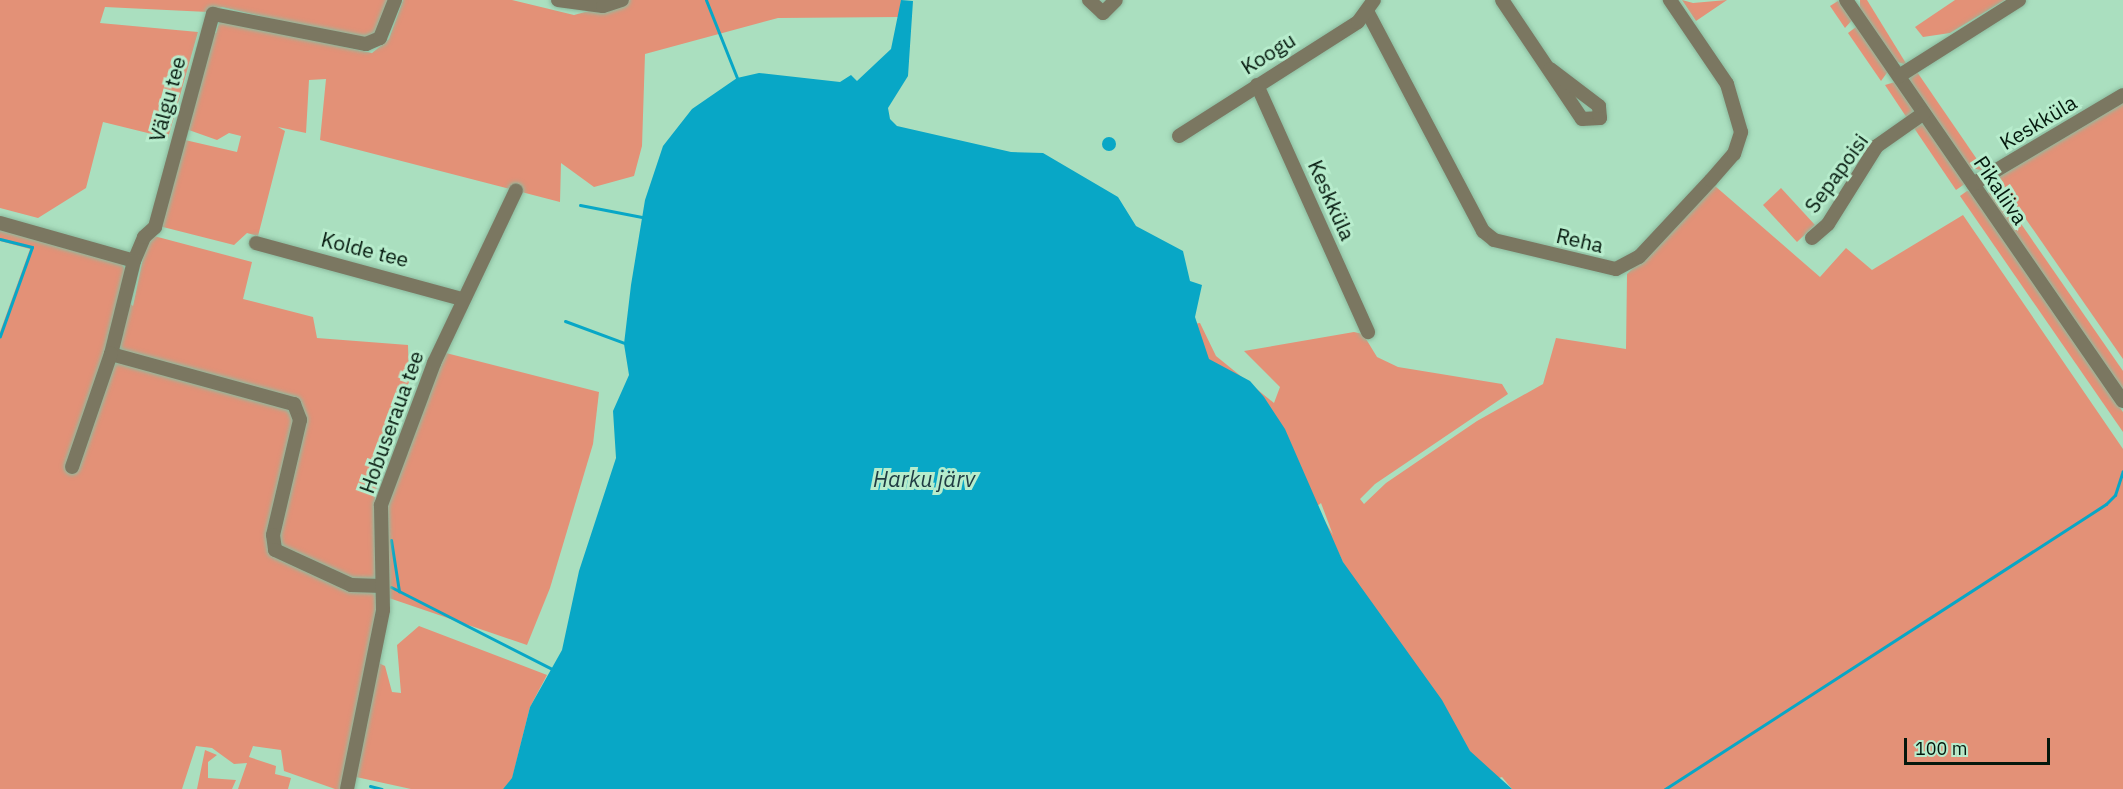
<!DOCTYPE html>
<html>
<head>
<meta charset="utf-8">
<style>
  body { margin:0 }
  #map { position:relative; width:2123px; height:789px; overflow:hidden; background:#aadfbf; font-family:"IBM Plex Sans",sans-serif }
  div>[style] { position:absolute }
  .green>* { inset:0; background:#e39177 }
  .water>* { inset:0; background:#08a7c6 }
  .round { border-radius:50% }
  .stream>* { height:3px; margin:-1.5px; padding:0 1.5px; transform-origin:1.5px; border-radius:1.5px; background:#08a7c6 }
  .roads { filter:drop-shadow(0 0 2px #8cbb9f) drop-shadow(0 0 2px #8cbb9f) }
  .minor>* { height:14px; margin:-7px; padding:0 7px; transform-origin:7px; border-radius:7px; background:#7b7761 }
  span { translate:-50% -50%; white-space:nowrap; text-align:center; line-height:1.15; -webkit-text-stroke:6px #b7eccc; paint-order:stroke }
  .street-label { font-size:21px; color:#04180d }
  .water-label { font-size:22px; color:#1f3b43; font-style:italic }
  .scale { position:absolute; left:1904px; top:738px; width:146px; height:27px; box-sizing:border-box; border:3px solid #04180d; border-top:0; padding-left:8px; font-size:18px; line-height:21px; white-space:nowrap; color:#04180d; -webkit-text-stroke:4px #b7eccc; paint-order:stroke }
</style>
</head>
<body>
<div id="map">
  <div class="green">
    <div style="clip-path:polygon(0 0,390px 0,376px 35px,361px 40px,222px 7px,208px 12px,105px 7px,100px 23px,198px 32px,168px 138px,103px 122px,86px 188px,38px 218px,0 208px)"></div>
    <div style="clip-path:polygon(403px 0,512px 0,574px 15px,630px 0,901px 0,899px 17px,778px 18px,645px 54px,642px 146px,634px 176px,594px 187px,561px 163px,560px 202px,320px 140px,326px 79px,309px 80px,306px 133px,278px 127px,285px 131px,258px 236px,247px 233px,234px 245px,159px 226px,185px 140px,237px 152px,241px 136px,229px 133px,217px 140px,186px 129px,211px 31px,216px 33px,220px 20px,372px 53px,389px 39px)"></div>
    <div style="clip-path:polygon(1682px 0,1693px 3px,1727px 0,1696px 21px)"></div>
    <div style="clip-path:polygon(1860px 0,1867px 0,1907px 65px,1894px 61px,1860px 10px)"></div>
    <div style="clip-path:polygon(1955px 0,2005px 0,1950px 33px,1923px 37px,1915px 27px)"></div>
    <div style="clip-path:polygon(1838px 1px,1853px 19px,1845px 28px,1830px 6px)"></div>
    <div style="clip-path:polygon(1856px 27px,1889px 70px,1881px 81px,1848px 33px)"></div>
    <div style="clip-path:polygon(1915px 69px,1985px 171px,1967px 167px,1911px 85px,1908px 76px)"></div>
    <div style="clip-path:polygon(1895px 82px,1916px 113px,1909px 121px,1885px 85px)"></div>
    <div style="clip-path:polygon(2123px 102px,2123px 359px,1996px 176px)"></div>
    <div style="clip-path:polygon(1923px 122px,1966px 183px,1956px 190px,1912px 125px)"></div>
    <div style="clip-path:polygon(1990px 179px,2123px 371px,2123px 391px,1988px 196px)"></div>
    <div style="clip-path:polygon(1715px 186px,1820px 277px,1846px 248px,1872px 270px,1963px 215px,2123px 449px,2123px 789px,1512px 789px,1502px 777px,1466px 789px,1394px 671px,1319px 511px,1333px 535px,1321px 503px,1311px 511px,1219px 410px,1193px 324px,1200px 323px,1216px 356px,1274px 403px,1280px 387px,1244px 351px,1354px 332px,1363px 334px,1377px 357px,1398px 367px,1502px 384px,1508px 394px,1375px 484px,1360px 499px,1364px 504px,1386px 483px,1477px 421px,1543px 384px,1556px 338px,1626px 349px,1627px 274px)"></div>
    <div style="clip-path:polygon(1781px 188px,1815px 225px,1797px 242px,1763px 205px)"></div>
    <div style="clip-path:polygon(1967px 191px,1973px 192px,2123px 412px,2123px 432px,1960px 196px)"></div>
    <div style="clip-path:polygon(0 228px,121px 263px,129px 274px,123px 298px,133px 306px,147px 239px,154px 236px,252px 262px,243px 299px,313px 317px,317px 338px,408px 345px,409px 382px,375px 493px,376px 610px,368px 658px,385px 666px,392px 692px,401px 693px,397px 645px,419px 626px,547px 675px,530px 707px,512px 779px,503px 789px,411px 789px,347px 775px,343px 789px,335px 789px,284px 771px,281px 750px,253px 746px,249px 757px,276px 766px,275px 774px,291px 778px,288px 789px,238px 789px,247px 763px,234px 764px,212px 748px,196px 746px,182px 789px,0 789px,0 332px,30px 249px,0 241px)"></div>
    <div style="clip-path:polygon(442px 352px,599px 392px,593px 444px,550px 588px,527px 645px,389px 598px,385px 506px)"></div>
    <div style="clip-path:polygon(205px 750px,217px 755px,208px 762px,208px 778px,236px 780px,232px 789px,197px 789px)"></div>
  </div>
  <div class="water">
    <div style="clip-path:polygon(901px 0,913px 1px,908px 76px,888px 108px,890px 119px,897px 126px,1011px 152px,1043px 153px,1118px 197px,1136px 226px,1183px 251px,1190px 281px,1202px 285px,1195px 317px,1209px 359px,1250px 381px,1264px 397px,1285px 429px,1343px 562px,1442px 700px,1470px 751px,1512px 789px,503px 789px,512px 778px,530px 707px,562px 650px,579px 571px,616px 458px,613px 411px,629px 375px,624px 344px,631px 285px,645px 200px,663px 146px,692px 109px,737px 78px,759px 73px,840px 82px,851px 75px,857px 81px,891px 49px)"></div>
    <div class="round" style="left:1102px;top:137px;width:14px;height:14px"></div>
  </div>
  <div class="stream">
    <div style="left:706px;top:0;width:84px;rotate:68.3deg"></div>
    <div style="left:580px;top:205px;width:63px;rotate:11deg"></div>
    <div style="left:0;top:239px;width:33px;rotate:14deg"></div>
    <div style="left:32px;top:247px;width:95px;rotate:109.8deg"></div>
    <div style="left:565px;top:321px;width:63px;rotate:20.4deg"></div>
    <div style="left:391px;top:540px;width:52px;rotate:81.1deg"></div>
    <div style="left:391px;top:587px;width:181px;rotate:27deg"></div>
    <div style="left:370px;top:786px;width:12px;rotate:14deg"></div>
    <div style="left:1665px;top:789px;width:525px;rotate:-32.87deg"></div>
    <div style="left:2106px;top:504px;width:13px;rotate:-45deg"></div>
    <div style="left:2115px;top:495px;width:25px;rotate:-72deg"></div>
  </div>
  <div class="roads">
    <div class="minor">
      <div style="left:558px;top:0;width:45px;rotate:7.6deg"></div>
      <div style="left:603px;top:6px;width:20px;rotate:-18deg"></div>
      <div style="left:1089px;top:0;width:19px;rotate:43deg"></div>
      <div style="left:1103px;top:13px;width:18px;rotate:-45deg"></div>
      <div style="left:1502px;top:0;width:143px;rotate:56.1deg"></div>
      <div style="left:1582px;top:119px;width:18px;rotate:-3deg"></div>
      <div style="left:1600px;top:118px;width:12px;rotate:-95deg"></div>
      <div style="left:1599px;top:106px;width:61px;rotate:-142.9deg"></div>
      <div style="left:1846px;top:0;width:487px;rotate:55.4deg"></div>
      <div style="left:1367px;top:11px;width:249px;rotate:62.2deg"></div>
      <div style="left:1483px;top:231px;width:14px;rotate:39deg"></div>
      <div style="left:1494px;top:240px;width:125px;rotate:13.4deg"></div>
      <div style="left:1616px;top:269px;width:26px;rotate:-28deg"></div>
      <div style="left:1639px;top:257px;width:105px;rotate:-46.9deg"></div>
      <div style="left:1711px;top:180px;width:35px;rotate:-49deg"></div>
      <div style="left:1734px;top:154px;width:23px;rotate:-72deg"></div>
      <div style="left:1741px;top:132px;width:50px;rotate:-106.3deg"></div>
      <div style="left:1727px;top:84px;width:102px;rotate:-124.2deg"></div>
      <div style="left:1899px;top:76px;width:142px;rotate:-32.3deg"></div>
      <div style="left:1257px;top:85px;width:271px;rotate:65.8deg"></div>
      <div style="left:1179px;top:136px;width:212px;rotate:-32.5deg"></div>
      <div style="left:1358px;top:22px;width:27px;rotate:-54deg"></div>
      <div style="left:1973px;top:184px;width:174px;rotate:-30.7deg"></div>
      <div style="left:0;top:223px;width:139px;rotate:15.8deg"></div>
      <div style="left:134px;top:261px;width:26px;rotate:-67deg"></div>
      <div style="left:144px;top:237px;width:15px;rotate:-42deg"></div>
      <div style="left:155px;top:227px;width:221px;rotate:-74.8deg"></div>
      <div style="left:213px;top:14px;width:156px;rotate:11.1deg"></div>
      <div style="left:366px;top:44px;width:15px;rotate:-23deg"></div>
      <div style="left:380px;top:38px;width:41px;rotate:-68.5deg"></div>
      <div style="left:1812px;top:238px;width:21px;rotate:-41deg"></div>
      <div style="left:1828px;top:224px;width:92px;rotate:-57.9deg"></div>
      <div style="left:1877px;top:146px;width:57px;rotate:-35.1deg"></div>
      <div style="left:256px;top:243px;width:213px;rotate:15.2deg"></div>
      <div style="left:134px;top:261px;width:96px;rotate:103.9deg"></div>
      <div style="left:111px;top:354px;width:190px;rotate:15.3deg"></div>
      <div style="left:294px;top:404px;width:17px;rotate:69deg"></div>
      <div style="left:300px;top:420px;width:118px;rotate:103.2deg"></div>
      <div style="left:273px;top:535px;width:15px;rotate:82deg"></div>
      <div style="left:275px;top:550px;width:84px;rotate:24.7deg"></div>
      <div style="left:351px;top:585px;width:31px;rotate:2deg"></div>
      <div style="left:72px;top:467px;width:120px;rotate:-71deg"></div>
      <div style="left:347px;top:789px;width:183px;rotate:-78.6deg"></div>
      <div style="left:383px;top:610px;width:105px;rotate:-91.1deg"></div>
      <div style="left:381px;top:505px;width:152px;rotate:-69.5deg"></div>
      <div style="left:434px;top:363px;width:191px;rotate:-64.6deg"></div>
    </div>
  </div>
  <div class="street-label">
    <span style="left:1268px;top:53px;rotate:-32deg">Koogu</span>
    <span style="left:167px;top:99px;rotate:-75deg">Välgu tee</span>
    <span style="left:2038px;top:122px;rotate:-31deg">Keskküla</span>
    <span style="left:1836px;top:173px;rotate:-54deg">Sepapoisi</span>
    <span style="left:2001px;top:190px;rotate:56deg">Pikaliiva</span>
    <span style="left:1332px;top:200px;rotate:66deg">Keskküla</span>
    <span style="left:1580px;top:240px;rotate:13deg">Reha</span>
    <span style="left:365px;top:249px;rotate:14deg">Kolde tee</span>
    <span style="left:391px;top:422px;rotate:-70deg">Hobuseraua tee</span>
  </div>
  <div class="water-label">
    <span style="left:924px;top:479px">Harku järv</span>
  </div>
  <div class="scale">100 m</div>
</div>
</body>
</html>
